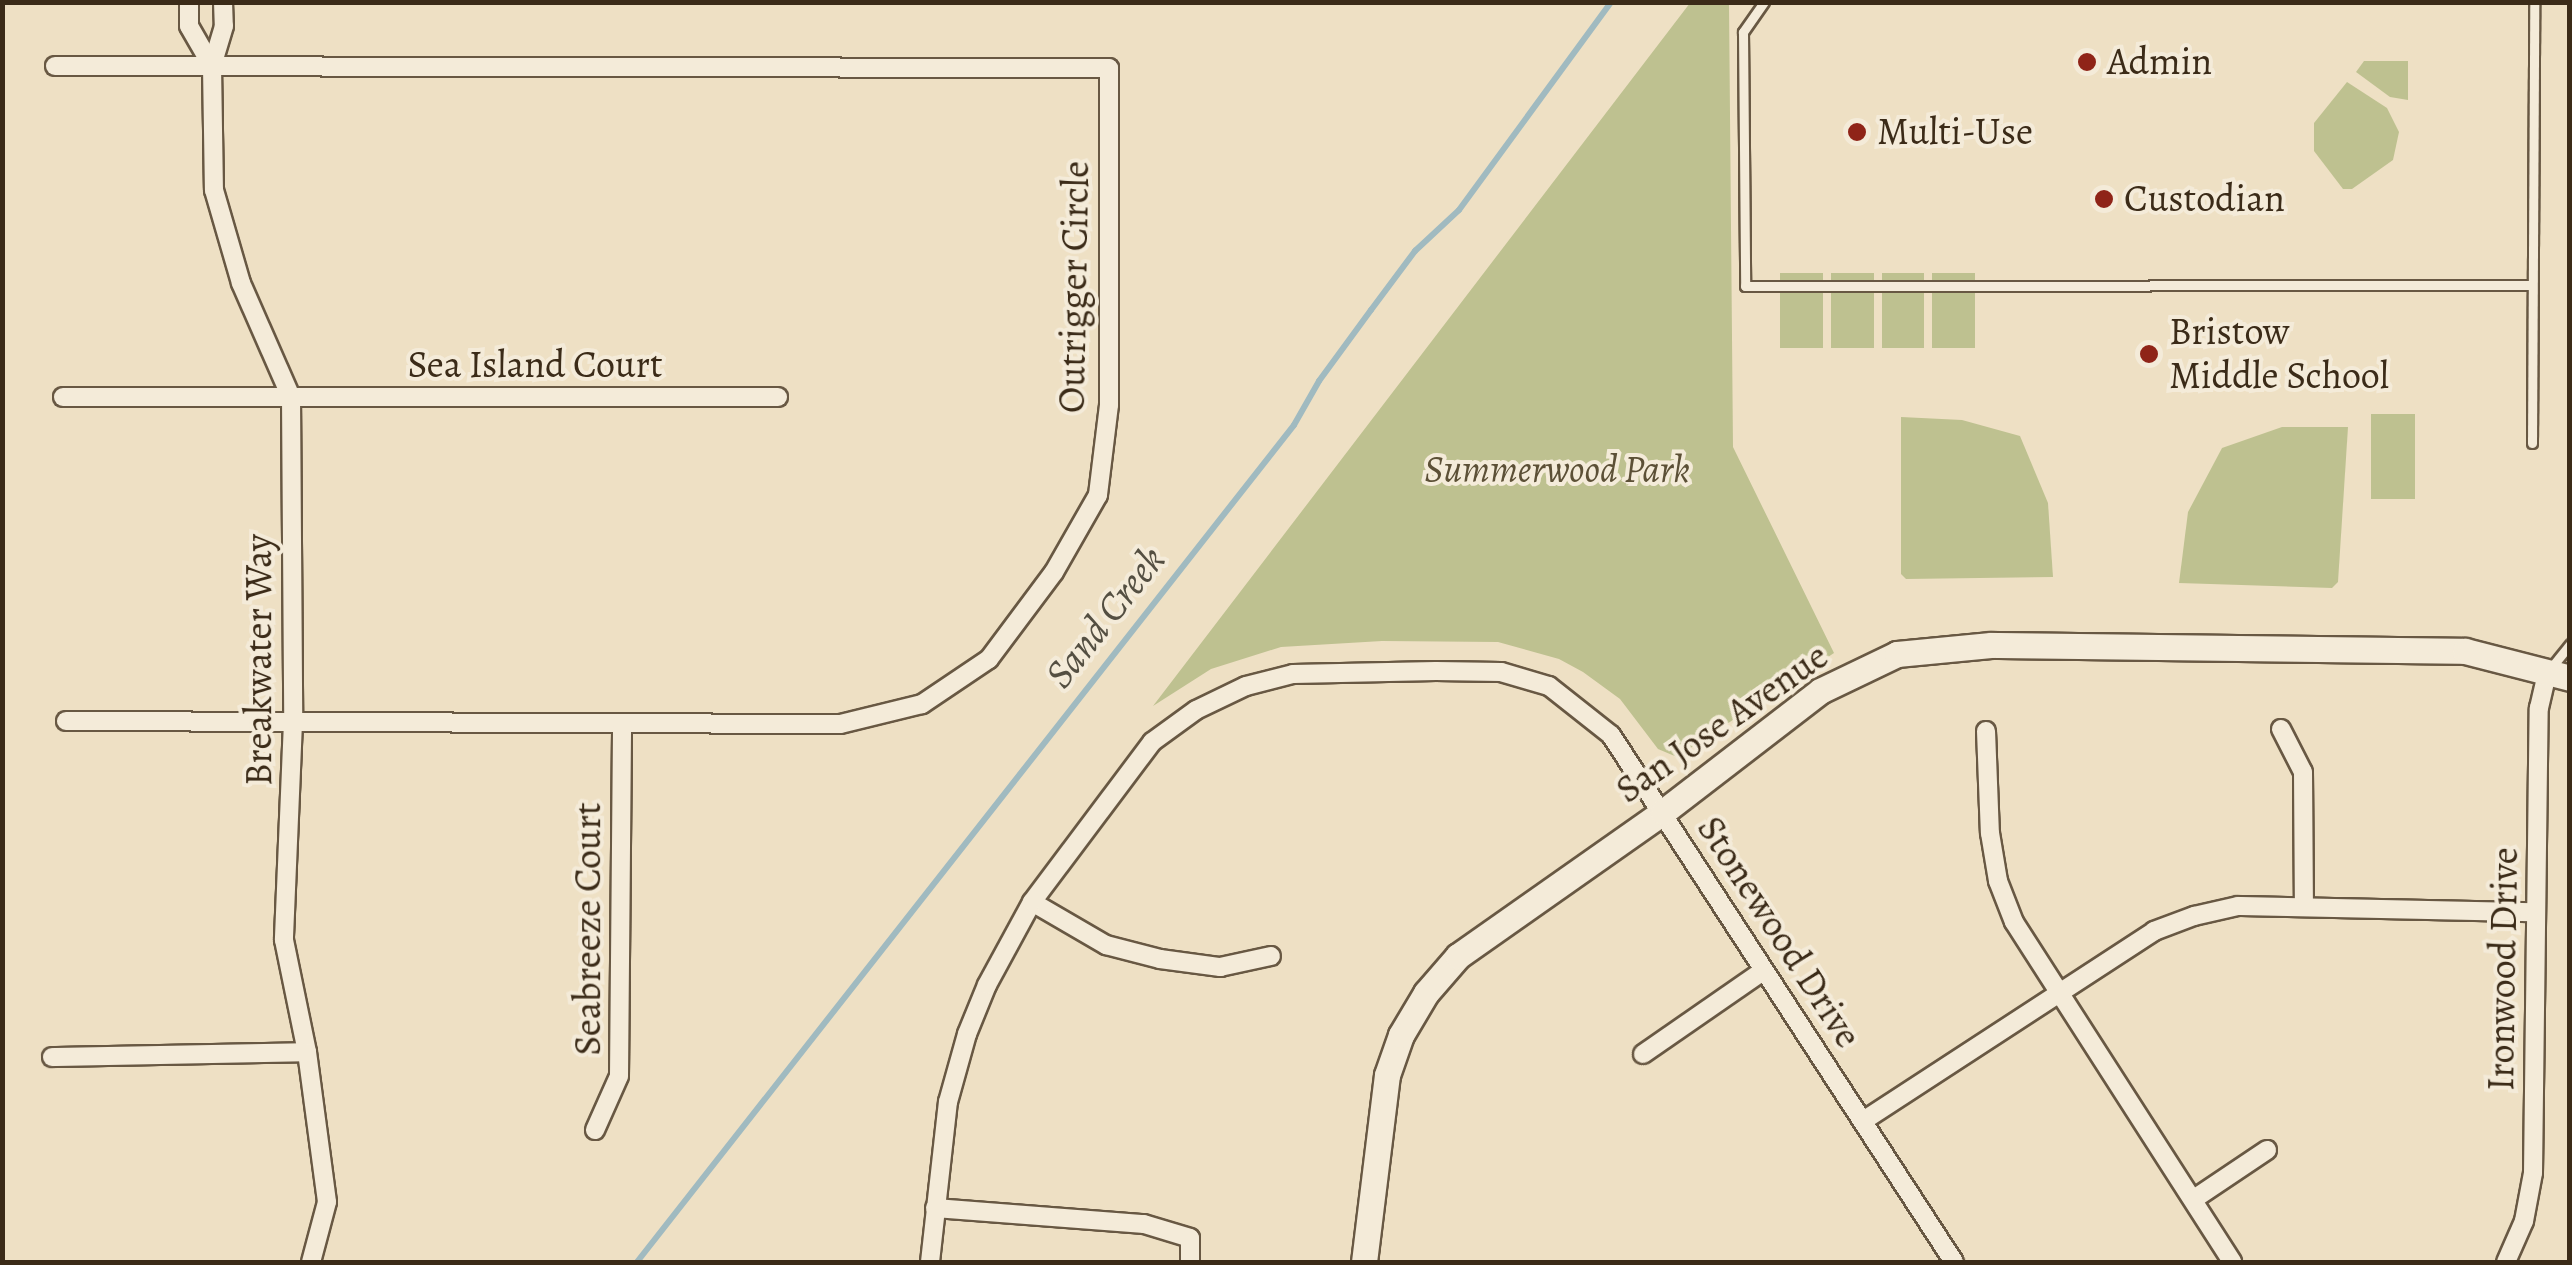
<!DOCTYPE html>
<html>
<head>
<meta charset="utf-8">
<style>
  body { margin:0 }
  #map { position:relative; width:2572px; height:1265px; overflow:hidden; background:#eee0c4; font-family:Alegreya,serif }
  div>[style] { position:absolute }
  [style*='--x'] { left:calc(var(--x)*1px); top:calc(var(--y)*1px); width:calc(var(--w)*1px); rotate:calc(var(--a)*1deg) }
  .green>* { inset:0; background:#bec190; transform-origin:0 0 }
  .stream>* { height:6px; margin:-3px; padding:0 3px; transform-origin:3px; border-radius:3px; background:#a0bac0 }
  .roads { filter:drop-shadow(2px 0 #685843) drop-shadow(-2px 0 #685843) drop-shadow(0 2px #685843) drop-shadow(0 -2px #685843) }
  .lane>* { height:9px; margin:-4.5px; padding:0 4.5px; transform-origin:4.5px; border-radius:4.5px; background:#f4ebd9 }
  .street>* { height:18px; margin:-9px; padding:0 9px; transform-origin:9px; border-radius:9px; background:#f4ebd9 }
  .secondary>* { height:25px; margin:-12.5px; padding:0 12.5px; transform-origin:12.5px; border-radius:12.5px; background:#f4ebd9 }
  .dots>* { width:28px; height:28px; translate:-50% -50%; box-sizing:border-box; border:5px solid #f4ebd9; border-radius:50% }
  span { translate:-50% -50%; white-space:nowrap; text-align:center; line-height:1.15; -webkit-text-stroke:8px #f4ebd9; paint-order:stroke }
  .poi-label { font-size:38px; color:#3b2b18 }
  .left { translate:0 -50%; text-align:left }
  .street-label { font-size:38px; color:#3b2b18 }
  .park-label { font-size:38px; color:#5c5036; font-style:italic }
  .water-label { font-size:40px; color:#544f42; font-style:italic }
  .frame { position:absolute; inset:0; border:5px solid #3b2b18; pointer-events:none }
</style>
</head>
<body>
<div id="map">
  <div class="green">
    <i style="clip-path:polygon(1690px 3px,1729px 3px,1733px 447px,1834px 653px,1677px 757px,1658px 749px,1620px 699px,1583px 672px,1559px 659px,1498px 642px,1382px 641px,1281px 647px,1211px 669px,1153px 706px)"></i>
    <i style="clip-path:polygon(2364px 61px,2408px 61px,2408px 100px,2390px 97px,2356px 72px)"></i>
    <i style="clip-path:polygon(2347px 82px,2387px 108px,2399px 132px,2393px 160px,2352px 189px,2343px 189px,2314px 151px,2314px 123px)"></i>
    <i style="left:1780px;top:273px;width:43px;height:75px"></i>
    <i style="left:1831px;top:273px;width:43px;height:75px"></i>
    <i style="left:1882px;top:273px;width:42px;height:75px"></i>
    <i style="left:1932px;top:273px;width:43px;height:75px"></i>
    <i style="left:2371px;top:414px;width:44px;height:85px"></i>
    <i style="clip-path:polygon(1901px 417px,1962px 420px,2020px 436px,2048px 503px,2053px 577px,1906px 579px,1901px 574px)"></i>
    <i style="clip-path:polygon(2282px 427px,2348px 427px,2338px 582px,2332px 588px,2179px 583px,2188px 512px,2222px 448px)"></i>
  </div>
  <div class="stream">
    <i style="--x:637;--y:1262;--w:1064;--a:-51.87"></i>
    <i style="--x:1294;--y:425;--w:51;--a:-60.4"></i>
    <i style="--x:1319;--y:381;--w:88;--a:-53.8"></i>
    <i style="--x:1371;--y:310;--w:74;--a:-53.3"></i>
    <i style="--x:1415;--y:251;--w:60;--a:-43"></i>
    <i style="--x:1459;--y:210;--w:258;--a:-53.8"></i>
  </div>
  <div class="roads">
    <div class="lane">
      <i style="--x:1764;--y:2;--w:37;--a:125"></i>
      <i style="--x:1743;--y:32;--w:254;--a:89.5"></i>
      <i style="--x:1745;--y:286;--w:787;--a:-0.07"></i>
      <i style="--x:2532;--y:443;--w:441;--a:-89.7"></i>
      <i style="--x:2550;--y:669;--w:32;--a:-51"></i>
    </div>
    <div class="street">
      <i style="--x:189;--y:2;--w:24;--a:90"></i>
      <i style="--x:189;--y:26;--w:46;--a:60.1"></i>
      <i style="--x:223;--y:2;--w:24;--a:88"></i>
      <i style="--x:224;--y:26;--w:42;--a:106.7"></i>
      <i style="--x:212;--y:66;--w:124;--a:89.1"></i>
      <i style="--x:214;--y:190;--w:97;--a:73.8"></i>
      <i style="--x:241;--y:283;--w:124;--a:66.3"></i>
      <i style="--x:291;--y:397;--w:325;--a:89.6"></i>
      <i style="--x:293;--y:722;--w:218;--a:92.4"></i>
      <i style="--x:284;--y:940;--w:114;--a:78.4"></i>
      <i style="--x:307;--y:1052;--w:151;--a:82.4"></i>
      <i style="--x:327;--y:1202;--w:62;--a:104.9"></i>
      <i style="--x:55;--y:66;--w:1054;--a:0.11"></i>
      <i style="--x:1109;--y:68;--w:337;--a:90"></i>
      <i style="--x:1109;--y:405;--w:91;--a:97"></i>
      <i style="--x:1098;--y:495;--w:89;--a:119.7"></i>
      <i style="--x:1054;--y:572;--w:109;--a:126.8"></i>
      <i style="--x:989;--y:659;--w:81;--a:146.1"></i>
      <i style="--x:922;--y:704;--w:84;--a:166.3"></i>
      <i style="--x:840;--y:724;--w:774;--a:-179.78"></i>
      <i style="--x:63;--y:397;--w:715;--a:0"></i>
      <i style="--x:2281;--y:729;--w:48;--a:62.9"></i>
      <i style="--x:2303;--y:772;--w:134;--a:89.6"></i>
      <i style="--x:1986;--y:731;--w:102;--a:87.8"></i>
      <i style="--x:1990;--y:833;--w:49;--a:80.5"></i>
      <i style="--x:1998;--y:881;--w:44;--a:68.7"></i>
      <i style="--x:2014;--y:922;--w:404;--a:57.3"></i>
      <i style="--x:1032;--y:902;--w:86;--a:30.2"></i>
      <i style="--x:1106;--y:945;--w:56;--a:14.5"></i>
      <i style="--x:1160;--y:959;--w:61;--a:7.6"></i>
      <i style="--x:1220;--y:967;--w:52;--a:-12.2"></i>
      <i style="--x:1643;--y:1054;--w:146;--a:-34.7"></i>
      <i style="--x:52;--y:1057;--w:255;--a:-1.1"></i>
      <i style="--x:1863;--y:1121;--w:348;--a:-33.1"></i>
      <i style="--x:2154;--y:931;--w:43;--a:-20.6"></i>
      <i style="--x:2194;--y:916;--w:45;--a:-12.8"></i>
      <i style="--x:2238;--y:906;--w:298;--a:1.2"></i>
      <i style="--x:595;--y:1130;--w:59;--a:-66"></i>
      <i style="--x:619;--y:1076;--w:352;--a:-89.5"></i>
      <i style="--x:2194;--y:1199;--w:88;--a:-33.9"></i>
      <i style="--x:935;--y:1208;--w:210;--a:4.4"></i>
      <i style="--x:1144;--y:1224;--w:48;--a:16.9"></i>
      <i style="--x:1190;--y:1238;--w:24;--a:90"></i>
      <i style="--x:930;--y:1262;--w:161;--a:-83.6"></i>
      <i style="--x:948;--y:1102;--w:71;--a:-74.4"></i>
      <i style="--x:967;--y:1034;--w:53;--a:-67.8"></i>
      <i style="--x:987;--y:985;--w:94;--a:-61.5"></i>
      <i style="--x:1032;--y:902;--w:200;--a:-53.1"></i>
      <i style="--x:1152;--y:742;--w:54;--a:-36"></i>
      <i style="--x:1196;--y:710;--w:55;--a:-25.6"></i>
      <i style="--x:1246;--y:686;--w:49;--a:-14.3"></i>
      <i style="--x:1293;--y:674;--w:143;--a:-1.2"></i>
      <i style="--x:1436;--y:671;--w:65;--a:0.9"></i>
      <i style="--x:1501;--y:672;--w:50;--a:16.3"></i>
      <i style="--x:1549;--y:686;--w:79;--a:38.3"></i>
      <i style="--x:1611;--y:735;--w:629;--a:56.94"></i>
      <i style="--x:2506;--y:1262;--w:45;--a:-66.3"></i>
      <i style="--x:2524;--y:1221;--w:49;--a:-79.4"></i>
      <i style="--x:2533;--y:1173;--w:465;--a:-89.3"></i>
      <i style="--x:2539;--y:708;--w:36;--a:-77"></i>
    </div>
    <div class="secondary">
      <i style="--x:1364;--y:1262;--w:188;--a:-83"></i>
      <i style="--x:1387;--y:1075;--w:42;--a:-70.7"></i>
      <i style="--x:1401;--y:1035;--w:49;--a:-59.2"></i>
      <i style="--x:1426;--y:993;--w:49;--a:-49.1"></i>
      <i style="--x:1458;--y:956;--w:251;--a:-35.1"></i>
      <i style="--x:1663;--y:812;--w:198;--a:-37.6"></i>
      <i style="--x:1820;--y:691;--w:85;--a:-25.7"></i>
      <i style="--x:1897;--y:654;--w:94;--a:-5.5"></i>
      <i style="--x:1991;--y:645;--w:474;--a:0.7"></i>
      <i style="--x:2465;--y:651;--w:108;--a:14.4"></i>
    </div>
  </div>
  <div class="dots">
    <i style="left:2087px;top:62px;background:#8f2418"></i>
    <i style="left:1857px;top:132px;background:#8f2418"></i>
    <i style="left:2104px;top:199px;background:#8f2418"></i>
    <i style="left:2149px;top:354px;background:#8f2418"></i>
  </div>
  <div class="poi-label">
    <span class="left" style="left:2107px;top:62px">Admin</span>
    <span class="left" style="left:1877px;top:132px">Multi-Use</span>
    <span class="left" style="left:2124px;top:199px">Custodian</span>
    <span class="left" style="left:2169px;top:354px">Bristow<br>Middle School</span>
  </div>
  <div class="street-label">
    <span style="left:1074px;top:287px;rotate:-89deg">Outrigger Circle</span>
    <span style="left:535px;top:365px">Sea Island Court</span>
    <span style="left:259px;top:660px;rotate:-90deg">Breakwater Way</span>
    <span style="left:1722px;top:723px;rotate:-35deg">San Jose Avenue</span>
    <span style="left:588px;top:929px;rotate:-90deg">Seabreeze Court</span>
    <span style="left:1779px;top:932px;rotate:57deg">Stonewood Drive</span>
    <span style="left:2503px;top:969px;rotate:-89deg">Ironwood Drive</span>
  </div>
  <div class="park-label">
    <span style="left:1557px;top:470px">Summerwood Park</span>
  </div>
  <div class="water-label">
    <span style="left:1105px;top:617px;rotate:-52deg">Sand Creek</span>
  </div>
  <div class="frame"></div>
</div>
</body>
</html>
